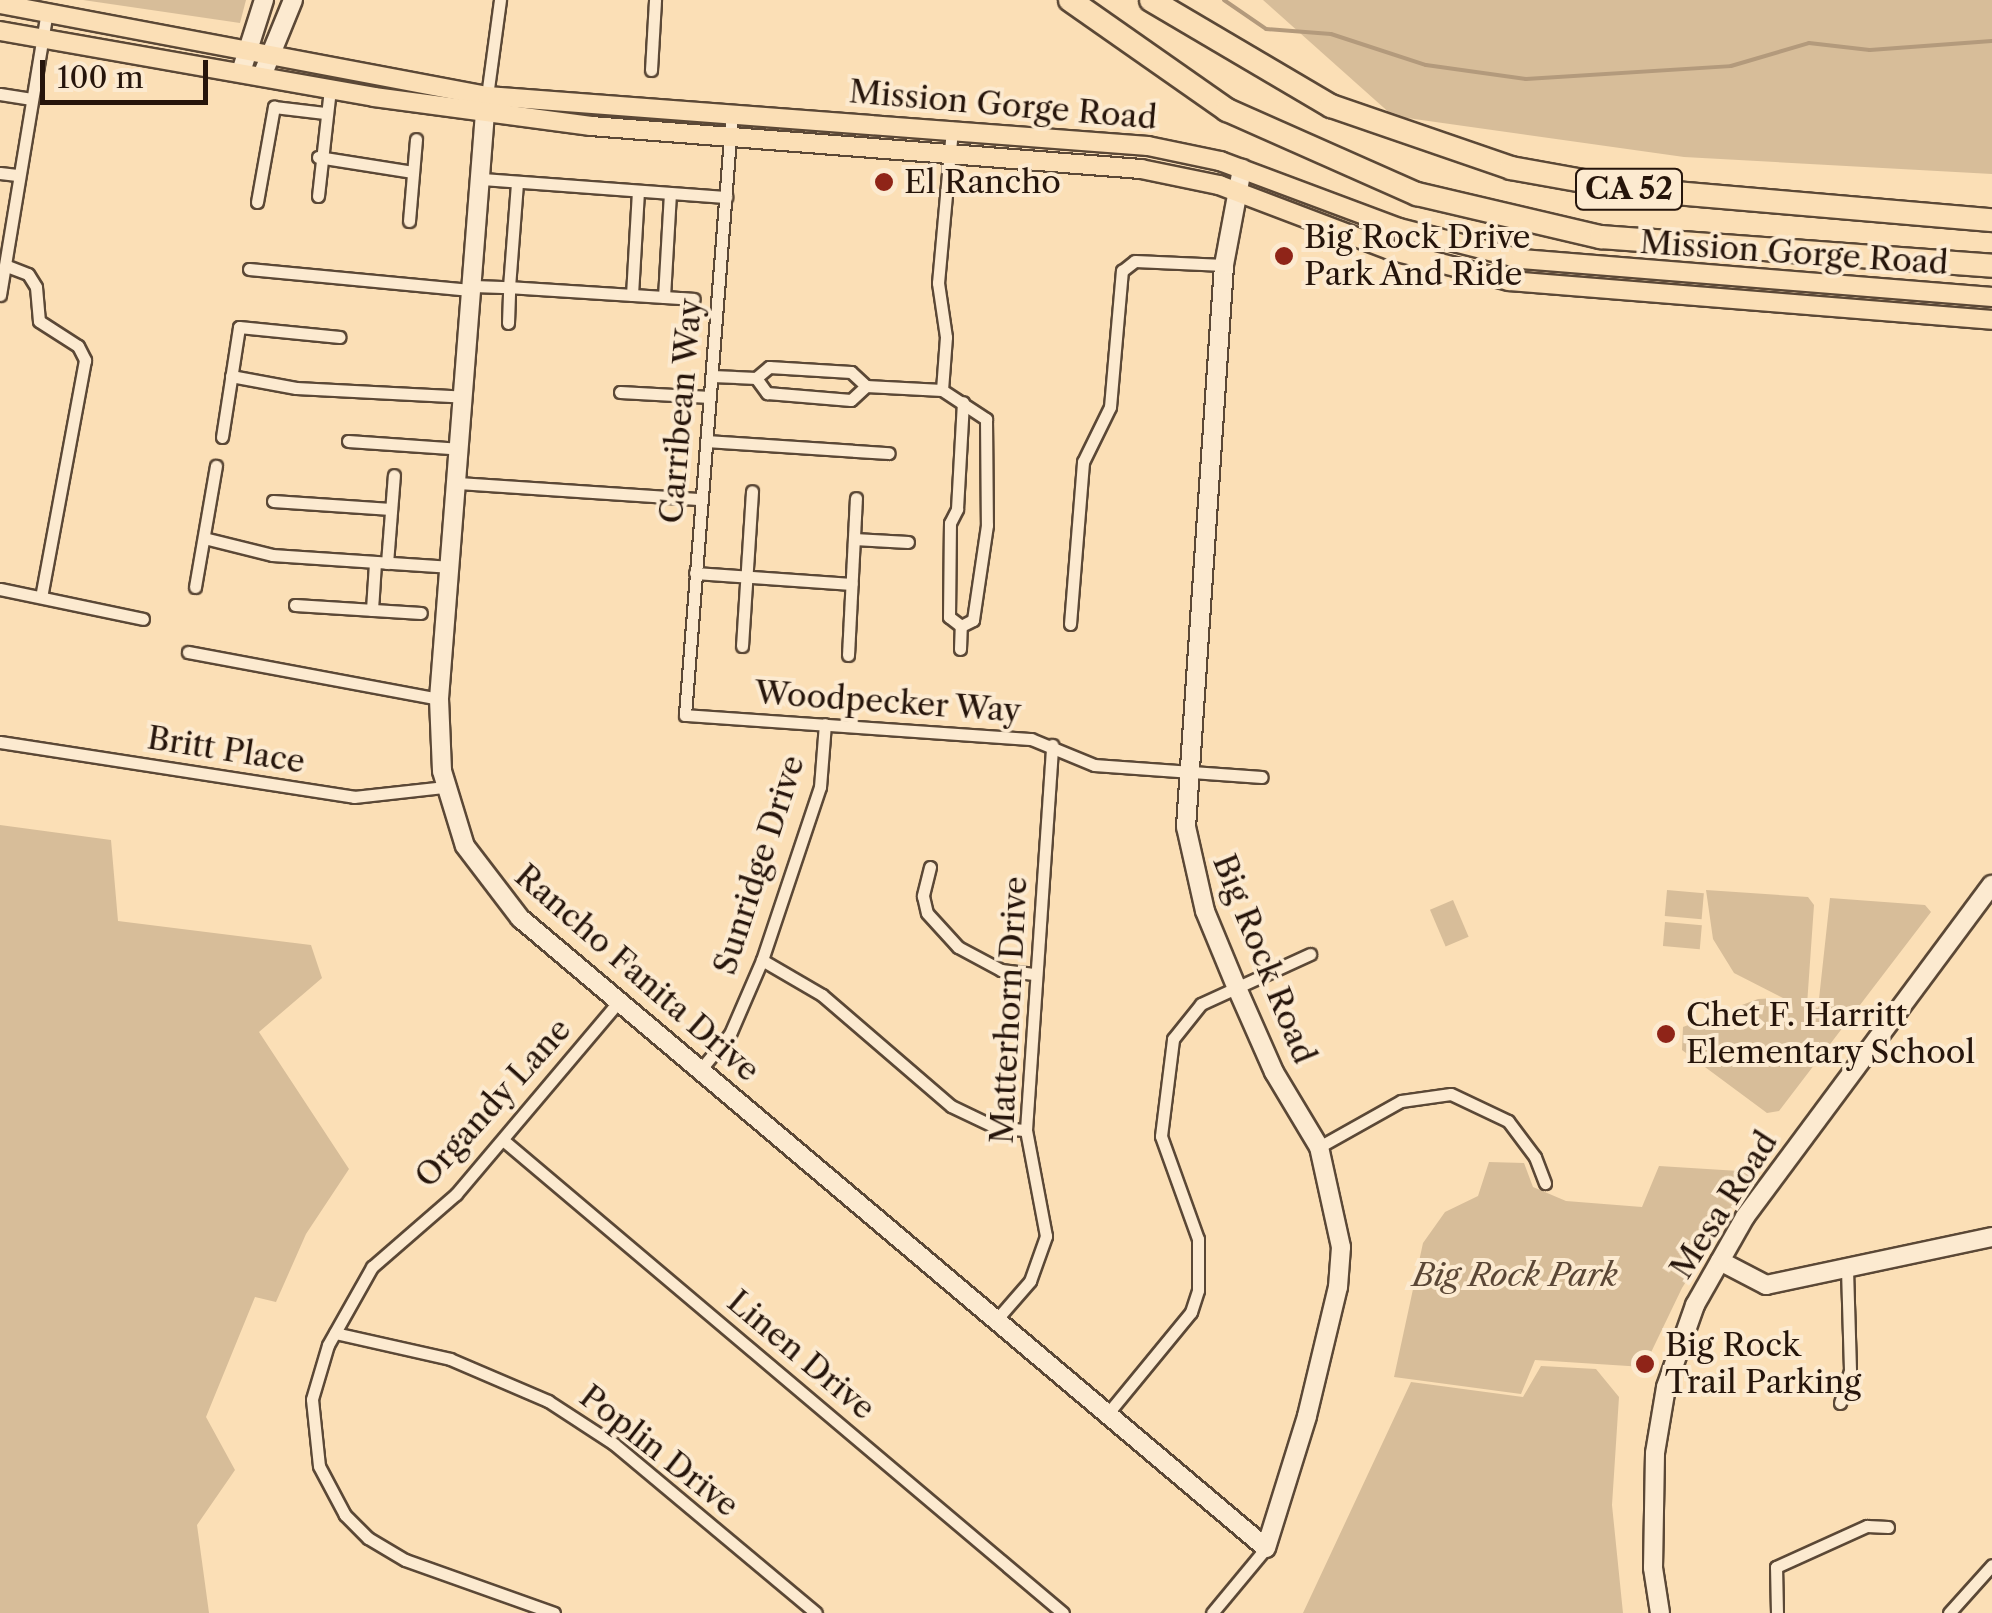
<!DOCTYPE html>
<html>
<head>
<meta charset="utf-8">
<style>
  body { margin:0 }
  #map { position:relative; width:1992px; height:1613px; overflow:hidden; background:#fbdfb6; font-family:"Libre Caslon Text",serif }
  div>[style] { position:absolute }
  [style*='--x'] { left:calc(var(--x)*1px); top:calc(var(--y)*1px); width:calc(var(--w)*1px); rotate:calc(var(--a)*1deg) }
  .green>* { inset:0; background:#d7bd99; transform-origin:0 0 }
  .stream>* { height:4px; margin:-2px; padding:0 2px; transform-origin:2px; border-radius:2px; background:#b39a7c }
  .roads { filter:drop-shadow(2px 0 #5b4836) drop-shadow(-2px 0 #5b4836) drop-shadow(0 2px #5b4836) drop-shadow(0 -2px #5b4836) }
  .street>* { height:11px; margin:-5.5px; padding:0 5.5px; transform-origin:5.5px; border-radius:5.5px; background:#fcead0 }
  .secondary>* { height:18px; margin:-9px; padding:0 9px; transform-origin:9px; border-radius:9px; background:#fcead0 }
  .primary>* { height:18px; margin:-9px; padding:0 9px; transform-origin:9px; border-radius:9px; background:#fbdfb6 }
  .highway>* { height:22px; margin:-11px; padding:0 11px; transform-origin:11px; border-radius:11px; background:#fbdfb6 }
  .dots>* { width:28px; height:28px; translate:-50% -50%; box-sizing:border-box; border:5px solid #fcead0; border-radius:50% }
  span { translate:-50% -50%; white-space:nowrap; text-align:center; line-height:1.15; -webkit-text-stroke:8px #fcead0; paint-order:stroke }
  .shield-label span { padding:2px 8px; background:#fcead0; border:2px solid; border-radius:8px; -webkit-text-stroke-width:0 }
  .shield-label { font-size:30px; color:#26150b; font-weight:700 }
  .street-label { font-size:32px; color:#26150b }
  .poi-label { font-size:32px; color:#26150b }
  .left { translate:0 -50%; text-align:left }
  .park-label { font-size:32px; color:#5b4736; font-style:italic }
  .scale { position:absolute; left:40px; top:60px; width:168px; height:45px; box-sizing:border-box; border:5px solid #26150b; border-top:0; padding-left:12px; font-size:30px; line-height:35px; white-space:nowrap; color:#26150b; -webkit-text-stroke:8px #fcead0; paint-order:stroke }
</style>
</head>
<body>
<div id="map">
  <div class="green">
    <i style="clip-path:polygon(83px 0,246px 0,240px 23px)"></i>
    <i style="clip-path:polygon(1263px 0,1992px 0,1992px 174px,1684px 157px,1393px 116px)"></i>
    <i style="clip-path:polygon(0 825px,111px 840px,118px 921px,311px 945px,322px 978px,259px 1032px,349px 1169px,306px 1234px,276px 1302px,255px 1297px,206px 1417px,235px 1470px,197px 1525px,209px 1613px,0 1613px)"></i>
    <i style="left:1667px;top:890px;width:37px;height:26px;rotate:5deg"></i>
    <i style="clip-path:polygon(1706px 890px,1808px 897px,1814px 905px,1807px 1005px,1818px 1008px,1830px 898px,1925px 905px,1931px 912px,1779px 1111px,1767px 1113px,1682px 1050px,1683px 1027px,1758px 999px,1783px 998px,1734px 973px,1713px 939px)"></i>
    <i style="left:1453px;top:900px;width:40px;height:25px;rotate:67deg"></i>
    <i style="left:1665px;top:922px;width:37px;height:24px;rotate:5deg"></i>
    <i style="clip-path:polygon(1489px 1162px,1524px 1163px,1533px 1187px,1566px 1201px,1642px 1207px,1659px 1166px,1755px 1172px,1682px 1288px,1644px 1367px,1535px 1360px,1521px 1394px,1394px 1377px,1423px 1243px,1445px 1212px,1478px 1196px)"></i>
    <i style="clip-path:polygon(1541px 1366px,1596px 1369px,1619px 1397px,1612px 1505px,1623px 1613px,1303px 1613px,1411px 1382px,1523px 1397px)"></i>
  </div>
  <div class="stream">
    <i style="--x:1224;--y:0;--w:51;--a:34.6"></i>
    <i style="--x:1266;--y:29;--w:65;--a:4.4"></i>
    <i style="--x:1331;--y:34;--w:100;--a:18.1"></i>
    <i style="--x:1426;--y:65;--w:101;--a:8"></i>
    <i style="--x:1526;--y:79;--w:205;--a:-3.6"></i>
    <i style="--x:1731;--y:66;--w:81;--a:-16.4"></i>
    <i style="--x:1809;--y:43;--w:61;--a:6.5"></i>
    <i style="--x:1870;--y:50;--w:122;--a:-4.2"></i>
  </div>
  <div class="roads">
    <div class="street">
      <i style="--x:651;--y:70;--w:70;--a:-86.7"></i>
      <i style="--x:0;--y:94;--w:32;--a:9"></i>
      <i style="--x:487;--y:96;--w:97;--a:-82.3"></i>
      <i style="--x:732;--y:112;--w:605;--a:94.46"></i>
      <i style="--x:685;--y:715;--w:347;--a:4"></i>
      <i style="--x:1031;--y:739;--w:68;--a:22.4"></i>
      <i style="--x:1094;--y:765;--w:168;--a:4.1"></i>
      <i style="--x:318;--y:157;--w:96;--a:9"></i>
      <i style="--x:0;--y:173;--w:17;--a:7"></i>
      <i style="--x:481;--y:179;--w:246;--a:4.2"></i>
      <i style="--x:318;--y:196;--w:108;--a:-83.6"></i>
      <i style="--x:257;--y:202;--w:97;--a:-79.9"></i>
      <i style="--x:274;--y:107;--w:51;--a:6.7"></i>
      <i style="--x:409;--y:221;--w:82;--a:-85.1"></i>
      <i style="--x:7;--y:266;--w:22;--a:21"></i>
      <i style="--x:28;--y:274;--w:15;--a:58"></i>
      <i style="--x:36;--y:287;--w:34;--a:85"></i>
      <i style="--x:39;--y:321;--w:46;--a:32.7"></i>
      <i style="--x:78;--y:346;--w:16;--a:63"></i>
      <i style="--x:85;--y:360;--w:241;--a:100.5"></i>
      <i style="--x:249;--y:269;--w:225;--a:5.4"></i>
      <i style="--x:473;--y:286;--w:36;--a:2"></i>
      <i style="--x:509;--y:287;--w:105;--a:-85.6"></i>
      <i style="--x:0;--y:295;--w:287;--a:-80.6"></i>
      <i style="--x:632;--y:295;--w:104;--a:-86.7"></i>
      <i style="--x:664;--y:297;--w:104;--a:-86.7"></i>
      <i style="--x:508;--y:323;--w:36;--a:-88"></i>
      <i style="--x:509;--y:287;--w:185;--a:3.7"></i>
      <i style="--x:231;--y:376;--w:66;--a:10.5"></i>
      <i style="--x:296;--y:388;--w:169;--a:3"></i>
      <i style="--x:712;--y:376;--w:44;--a:2.6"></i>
      <i style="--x:756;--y:378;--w:17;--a:-40"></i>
      <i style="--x:769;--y:367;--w:82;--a:3.5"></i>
      <i style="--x:851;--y:372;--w:21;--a:43"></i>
      <i style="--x:866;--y:386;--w:76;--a:3"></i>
      <i style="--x:942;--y:390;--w:53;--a:33.4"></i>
      <i style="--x:986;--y:419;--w:106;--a:89.5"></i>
      <i style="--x:987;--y:525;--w:96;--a:98.4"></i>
      <i style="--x:973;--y:620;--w:13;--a:153"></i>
      <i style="--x:756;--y:378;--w:19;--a:54"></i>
      <i style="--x:767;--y:393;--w:84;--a:4.8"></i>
      <i style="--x:851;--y:400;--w:21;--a:-43"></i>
      <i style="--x:942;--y:390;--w:53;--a:-85.7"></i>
      <i style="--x:946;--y:337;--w:55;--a:-98.4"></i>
      <i style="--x:938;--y:283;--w:156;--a:-84.8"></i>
      <i style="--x:620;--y:392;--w:90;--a:3.2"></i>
      <i style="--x:222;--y:437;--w:111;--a:-81.2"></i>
      <i style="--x:239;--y:327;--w:101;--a:5.7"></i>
      <i style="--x:348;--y:441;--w:113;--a:4"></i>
      <i style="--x:706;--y:441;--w:183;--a:3.8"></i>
      <i style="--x:458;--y:483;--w:244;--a:3.8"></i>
      <i style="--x:273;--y:501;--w:118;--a:3.9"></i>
      <i style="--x:204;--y:538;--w:70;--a:14"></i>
      <i style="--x:272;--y:555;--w:180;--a:3.8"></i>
      <i style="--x:854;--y:539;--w:54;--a:3.2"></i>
      <i style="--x:387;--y:563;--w:88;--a:-85.5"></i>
      <i style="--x:695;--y:573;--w:157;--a:4"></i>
      <i style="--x:195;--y:587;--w:123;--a:-80.2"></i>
      <i style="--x:0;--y:589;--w:146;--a:11.8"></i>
      <i style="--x:295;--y:605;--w:126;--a:3.6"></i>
      <i style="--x:372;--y:610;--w:48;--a:-86.4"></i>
      <i style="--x:1070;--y:624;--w:163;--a:-85.4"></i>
      <i style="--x:1083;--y:462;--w:61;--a:-63.9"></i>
      <i style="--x:1110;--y:407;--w:137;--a:-85"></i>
      <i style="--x:1122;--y:271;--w:16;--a:-38"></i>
      <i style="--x:1135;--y:261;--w:89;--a:2.6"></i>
      <i style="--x:961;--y:626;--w:15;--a:-143"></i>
      <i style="--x:949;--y:617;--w:94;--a:-89.4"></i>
      <i style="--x:950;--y:523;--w:16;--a:-63"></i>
      <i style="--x:957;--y:509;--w:107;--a:-86.8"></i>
      <i style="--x:742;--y:646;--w:155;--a:-86.3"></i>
      <i style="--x:960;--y:649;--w:23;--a:-88"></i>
      <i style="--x:188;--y:652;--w:255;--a:10.6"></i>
      <i style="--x:848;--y:655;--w:157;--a:-87.1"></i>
      <i style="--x:0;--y:742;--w:358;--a:8.8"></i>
      <i style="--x:354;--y:797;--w:92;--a:-6.3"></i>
      <i style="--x:930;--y:867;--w:30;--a:104"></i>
      <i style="--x:923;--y:896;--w:17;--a:77"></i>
      <i style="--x:927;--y:913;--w:46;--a:47.6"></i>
      <i style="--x:958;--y:947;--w:49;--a:28.1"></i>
      <i style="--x:1001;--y:970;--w:35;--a:7"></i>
      <i style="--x:762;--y:960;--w:69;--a:30.3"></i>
      <i style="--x:822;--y:995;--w:170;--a:40.7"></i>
      <i style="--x:951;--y:1106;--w:49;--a:25.5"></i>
      <i style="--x:995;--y:1127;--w:31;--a:6"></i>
      <i style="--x:701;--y:1069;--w:45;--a:-50.4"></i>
      <i style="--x:730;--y:1034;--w:81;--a:-66.6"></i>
      <i style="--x:762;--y:960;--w:182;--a:-71.5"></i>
      <i style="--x:820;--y:787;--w:63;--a:-85.5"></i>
      <i style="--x:503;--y:1140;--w:733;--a:40.19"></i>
      <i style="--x:1319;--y:1147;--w:94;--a:-29.3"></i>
      <i style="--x:1401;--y:1101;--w:50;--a:-8"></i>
      <i style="--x:1451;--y:1094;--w:63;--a:25.3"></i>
      <i style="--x:1508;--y:1121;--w:45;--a:53.1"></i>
      <i style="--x:1535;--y:1157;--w:28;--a:69"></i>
      <i style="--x:996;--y:1320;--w:52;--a:-48.9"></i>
      <i style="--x:1030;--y:1281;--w:48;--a:-70.4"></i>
      <i style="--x:1046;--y:1236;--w:108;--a:-100.7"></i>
      <i style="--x:1026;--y:1130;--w:386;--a:-86.1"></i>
      <i style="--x:335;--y:1333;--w:118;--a:12.7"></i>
      <i style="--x:450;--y:1359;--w:107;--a:23.2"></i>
      <i style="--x:548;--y:1401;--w:79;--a:33.1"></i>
      <i style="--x:614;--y:1444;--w:263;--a:39.9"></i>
      <i style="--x:1840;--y:1403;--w:34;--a:-73"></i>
      <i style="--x:1850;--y:1370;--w:99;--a:-91.7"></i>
      <i style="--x:1109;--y:1412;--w:129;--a:-50.6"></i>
      <i style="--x:1191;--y:1312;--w:23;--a:-72"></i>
      <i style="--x:1198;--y:1290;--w:51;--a:-90"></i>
      <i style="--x:1198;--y:1239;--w:109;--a:-109.8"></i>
      <i style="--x:1161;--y:1136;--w:98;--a:-82.9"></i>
      <i style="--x:1173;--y:1039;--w:45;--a:-51.3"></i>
      <i style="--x:1201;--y:1004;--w:120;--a:-24.6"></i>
      <i style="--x:554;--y:1613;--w:158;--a:-160.4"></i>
      <i style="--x:405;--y:1560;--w:43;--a:-149.3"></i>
      <i style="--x:368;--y:1538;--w:33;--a:-135"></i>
      <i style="--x:345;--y:1515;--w:55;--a:-118"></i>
      <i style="--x:319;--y:1466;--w:67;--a:-96"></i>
      <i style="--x:312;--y:1399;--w:56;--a:-73.5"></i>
      <i style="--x:328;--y:1345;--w:90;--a:-60.6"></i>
      <i style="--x:372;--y:1267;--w:111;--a:-41"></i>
      <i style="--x:456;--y:1194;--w:251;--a:-49.8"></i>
      <i style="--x:1212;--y:1613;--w:85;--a:-50.3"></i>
      <i style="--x:1777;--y:1613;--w:46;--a:-91.2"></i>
      <i style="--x:1776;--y:1567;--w:100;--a:-24.3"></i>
      <i style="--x:1867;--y:1526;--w:21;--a:3"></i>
      <i style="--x:1949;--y:1613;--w:64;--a:-48.1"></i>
    </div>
    <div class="secondary">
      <i style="--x:241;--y:72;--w:76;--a:-72.3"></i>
      <i style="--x:262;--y:76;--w:82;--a:-67.8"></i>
      <i style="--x:486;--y:100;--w:601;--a:94.49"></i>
      <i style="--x:439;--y:699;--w:72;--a:87.6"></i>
      <i style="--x:442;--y:771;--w:78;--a:73"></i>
      <i style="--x:465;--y:846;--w:91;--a:52.6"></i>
      <i style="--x:520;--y:918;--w:976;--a:40.18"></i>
      <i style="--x:1266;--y:1548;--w:138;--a:-72.7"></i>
      <i style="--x:1307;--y:1416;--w:133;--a:-76.5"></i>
      <i style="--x:1338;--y:1287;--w:40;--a:-85.7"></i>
      <i style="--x:1341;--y:1247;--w:102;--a:-102.4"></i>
      <i style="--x:1319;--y:1147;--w:87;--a:-121"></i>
      <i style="--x:1274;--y:1072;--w:94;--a:-113.8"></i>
      <i style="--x:1236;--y:986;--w:81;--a:-112.5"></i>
      <i style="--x:1205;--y:911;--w:86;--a:-102.7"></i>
      <i style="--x:1186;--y:827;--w:563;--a:-86.13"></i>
      <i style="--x:1224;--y:265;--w:98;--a:-79.4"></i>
      <i style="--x:1720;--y:1261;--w:52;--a:27.6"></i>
      <i style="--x:1766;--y:1285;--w:231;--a:-12"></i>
      <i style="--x:1660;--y:1613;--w:46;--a:-98.8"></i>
      <i style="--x:1653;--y:1568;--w:115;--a:-89"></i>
      <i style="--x:1655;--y:1453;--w:67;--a:-80.5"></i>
      <i style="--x:1666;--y:1387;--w:87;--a:-70.5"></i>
      <i style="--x:1695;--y:1305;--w:101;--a:-60.4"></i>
      <i style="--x:1745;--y:1217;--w:414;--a:-53.4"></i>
    </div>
    <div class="primary">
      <i style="--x:0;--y:4;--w:496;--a:10.7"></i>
      <i style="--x:487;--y:96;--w:663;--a:4.33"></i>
      <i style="--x:1148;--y:146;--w:74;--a:11.8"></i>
      <i style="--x:1220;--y:161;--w:191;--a:20.5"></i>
      <i style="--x:1399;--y:228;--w:126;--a:14.3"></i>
      <i style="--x:1521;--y:259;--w:473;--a:4.6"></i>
      <i style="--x:0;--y:31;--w:380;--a:10"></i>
      <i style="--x:374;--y:97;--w:219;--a:7.6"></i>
      <i style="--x:591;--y:126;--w:552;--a:4.47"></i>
      <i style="--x:1141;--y:169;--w:80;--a:11.6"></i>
      <i style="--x:1219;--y:185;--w:183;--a:20.8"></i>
      <i style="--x:1390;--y:250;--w:123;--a:14.6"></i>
      <i style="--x:1509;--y:281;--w:485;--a:4.6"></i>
    </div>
    <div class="highway">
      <i style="--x:1070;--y:0;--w:192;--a:35"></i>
      <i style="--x:1227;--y:110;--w:208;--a:23.9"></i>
      <i style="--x:1417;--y:194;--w:189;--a:13.2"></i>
      <i style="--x:1601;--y:237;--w:392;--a:4.2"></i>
      <i style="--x:1151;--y:0;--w:209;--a:30.5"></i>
      <i style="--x:1331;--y:106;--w:190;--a:19"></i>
      <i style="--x:1511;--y:168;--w:119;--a:10.2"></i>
      <i style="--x:1628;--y:189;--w:365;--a:4.9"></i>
    </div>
  </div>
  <div class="dots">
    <i style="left:884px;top:182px;background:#8f2418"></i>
    <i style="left:1284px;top:256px;background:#8f2418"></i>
    <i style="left:1666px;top:1034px;background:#8f2418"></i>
    <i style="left:1645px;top:1364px;background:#8f2418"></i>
  </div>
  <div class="shield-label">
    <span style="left:1629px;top:189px">CA 52</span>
  </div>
  <div class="street-label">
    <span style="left:1003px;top:105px;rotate:5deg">Mission Gorge Road</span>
    <span style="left:1794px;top:253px;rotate:4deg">Mission Gorge Road</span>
    <span style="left:681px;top:411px;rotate:-85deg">Carribean Way</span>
    <span style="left:888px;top:702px;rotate:4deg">Woodpecker Way</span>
    <span style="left:226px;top:750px;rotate:9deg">Britt Place</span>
    <span style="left:759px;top:865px;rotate:-72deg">Sunridge Drive</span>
    <span style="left:1264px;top:959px;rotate:68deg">Big Rock Road</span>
    <span style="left:637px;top:973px;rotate:41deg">Rancho Fanita Drive</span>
    <span style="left:1009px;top:1010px;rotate:-87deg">Matterhorn Drive</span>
    <span style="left:493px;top:1103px;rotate:-48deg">Organdy Lane</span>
    <span style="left:1724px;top:1205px;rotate:-57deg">Mesa Road</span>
    <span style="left:801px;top:1355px;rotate:40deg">Linen Drive</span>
    <span style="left:659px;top:1451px;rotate:38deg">Poplin Drive</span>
  </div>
  <div class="poi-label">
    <span class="left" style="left:904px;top:182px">El Rancho</span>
    <span class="left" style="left:1304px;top:256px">Big Rock Drive<br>Park And Ride</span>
    <span class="left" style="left:1686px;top:1034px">Chet F. Harritt<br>Elementary School</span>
    <span class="left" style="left:1665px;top:1364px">Big Rock<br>Trail Parking</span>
  </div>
  <div class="park-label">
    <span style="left:1515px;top:1275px">Big Rock Park</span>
  </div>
  <div class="scale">100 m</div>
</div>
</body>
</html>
